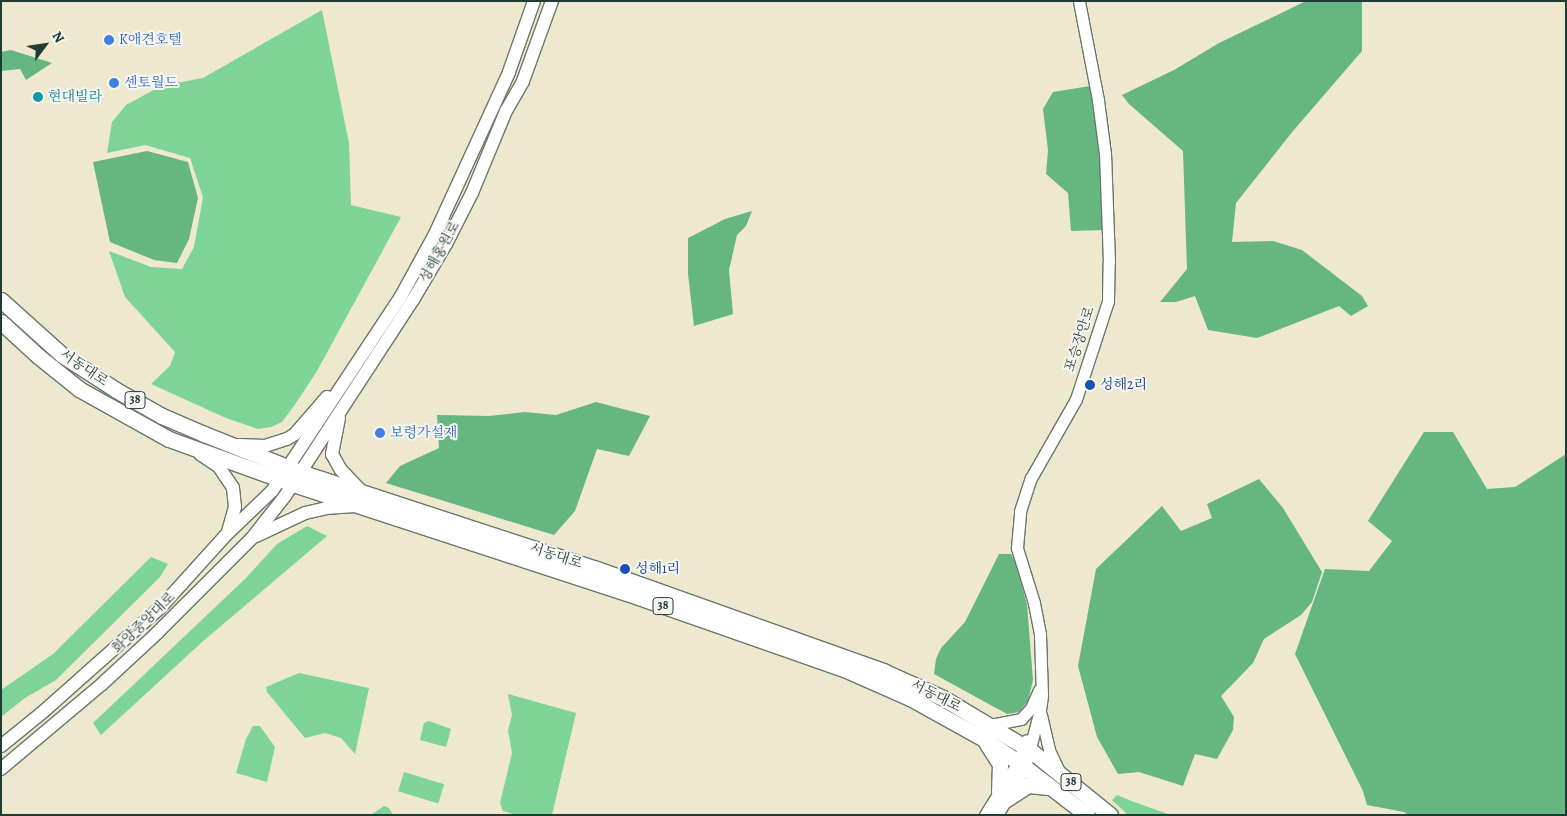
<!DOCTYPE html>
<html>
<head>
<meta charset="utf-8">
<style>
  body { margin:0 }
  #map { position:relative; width:1567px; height:816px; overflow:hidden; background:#ede8ce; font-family:Alegreya,"Noto Serif KR",serif }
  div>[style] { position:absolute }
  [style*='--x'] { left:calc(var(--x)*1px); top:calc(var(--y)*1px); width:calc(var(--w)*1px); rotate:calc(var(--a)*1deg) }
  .green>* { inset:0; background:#7ed497; transform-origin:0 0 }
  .forest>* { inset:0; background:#66b680 }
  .roads { filter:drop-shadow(1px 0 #67796a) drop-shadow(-1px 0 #67796a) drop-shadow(0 1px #67796a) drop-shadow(0 -1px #67796a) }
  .tertiary>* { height:11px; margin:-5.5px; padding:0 5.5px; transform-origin:5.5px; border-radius:5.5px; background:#fff }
  .secondary>* { height:12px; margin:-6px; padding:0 6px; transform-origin:6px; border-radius:6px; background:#fff }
  .primary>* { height:15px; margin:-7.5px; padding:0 7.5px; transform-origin:7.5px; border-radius:7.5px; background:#fff }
  .dots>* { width:14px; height:14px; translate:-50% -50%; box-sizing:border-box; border:2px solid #f6f6f2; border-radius:50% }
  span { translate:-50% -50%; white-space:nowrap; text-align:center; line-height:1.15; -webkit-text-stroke:4px #f6f6f2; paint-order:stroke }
  .shield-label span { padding:1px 4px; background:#f6f6f2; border:1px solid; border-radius:4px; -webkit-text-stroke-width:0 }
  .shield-label { font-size:12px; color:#1f3d34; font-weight:700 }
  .shop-label { font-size:14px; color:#366cbe }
  .left { translate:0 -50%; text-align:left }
  .culture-label { font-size:14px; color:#0d838f }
  .street-label { font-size:14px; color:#1f3d34 }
  .transit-label { font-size:14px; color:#164399 }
  .frame { position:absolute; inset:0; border:2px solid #1f3d34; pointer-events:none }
  .north { position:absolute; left:20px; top:20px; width:50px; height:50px; -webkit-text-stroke:4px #f6f6f2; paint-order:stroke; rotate:59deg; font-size:14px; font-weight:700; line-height:20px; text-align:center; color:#1f3d34 }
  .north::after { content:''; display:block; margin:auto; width:18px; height:22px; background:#1f3d34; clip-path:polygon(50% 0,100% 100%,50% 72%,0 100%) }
</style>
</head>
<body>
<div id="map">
  <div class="green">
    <i style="clip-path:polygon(322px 10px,349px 143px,351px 205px,401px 217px,317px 371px,296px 403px,282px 422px,271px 427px,258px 429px,226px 418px,151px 384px,170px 366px,175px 352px,125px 297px,109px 251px,151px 267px,182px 269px,194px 247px,203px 197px,190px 158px,145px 145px,107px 153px,112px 122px,126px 105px,161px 86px,203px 78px)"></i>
    <i style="clip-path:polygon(307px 526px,327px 536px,201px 643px,101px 735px,93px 723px,245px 579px,277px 544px)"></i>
    <i style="clip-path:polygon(151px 557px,168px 564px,160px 577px,56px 680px,25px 698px,1px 717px,1px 690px,53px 654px)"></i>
    <i style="clip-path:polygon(299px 673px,369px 688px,355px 754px,341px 738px,325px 733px,305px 738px,267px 692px,266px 687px)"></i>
    <i style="clip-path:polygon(508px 694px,576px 713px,552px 815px,517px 815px,503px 811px,500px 803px,512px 753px,508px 730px,512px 715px)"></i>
    <i style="clip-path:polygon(429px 721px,451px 729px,446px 747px,420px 740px,424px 723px)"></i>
    <i style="clip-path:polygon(253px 726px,260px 726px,275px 747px,267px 782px,236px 773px,246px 739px)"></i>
    <i style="left:404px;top:772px;width:42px;height:20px;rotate:17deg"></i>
    <i style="clip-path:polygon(1117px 795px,1134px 802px,1171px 815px,1128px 815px,1112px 800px)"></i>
    <i style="clip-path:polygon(384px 806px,389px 808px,393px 815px,371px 815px)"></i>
  </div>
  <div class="forest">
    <i style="clip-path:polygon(1306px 1px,1366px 1px,1362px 2px,1362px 51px,1293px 131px,1236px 203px,1232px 242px,1273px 241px,1302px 250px,1362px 296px,1368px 306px,1351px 316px,1339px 306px,1257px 338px,1208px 330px,1195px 296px,1176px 302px,1160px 302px,1187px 269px,1183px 151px,1129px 104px,1122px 95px,1174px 70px,1219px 43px)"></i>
    <i style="clip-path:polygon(11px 50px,52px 63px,26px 80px,20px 69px,1px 71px,1px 52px)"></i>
    <i style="clip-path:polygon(1090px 86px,1101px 163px,1103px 230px,1071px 231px,1068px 193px,1046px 174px,1048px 150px,1043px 109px,1053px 92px)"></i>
    <i style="clip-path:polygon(147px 151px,188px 162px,198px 198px,189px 239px,177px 263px,154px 260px,110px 242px,93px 162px)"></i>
    <i style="clip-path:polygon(752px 211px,746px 226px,737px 235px,729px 270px,733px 314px,694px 326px,688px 274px,688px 238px,725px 219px)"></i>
    <i style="clip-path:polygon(596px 402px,650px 416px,629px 456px,597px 449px,575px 511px,554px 535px,386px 483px,400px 466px,439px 448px,437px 415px,489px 416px,525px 412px,556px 415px)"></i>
    <i style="clip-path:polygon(1424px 432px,1453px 432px,1487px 489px,1515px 487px,1566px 454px,1566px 815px,1408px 815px,1404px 812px,1367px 805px,1363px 791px,1295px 654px,1325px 569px,1369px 571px,1392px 541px,1368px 521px)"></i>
    <i style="clip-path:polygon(1259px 479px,1283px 508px,1322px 572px,1312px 602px,1301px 615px,1264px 639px,1253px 663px,1221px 696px,1234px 717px,1233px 730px,1217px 759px,1195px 754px,1183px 786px,1139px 772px,1118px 774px,1097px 737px,1078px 666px,1096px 569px,1162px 506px,1181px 531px,1212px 518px,1207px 504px)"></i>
    <i style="clip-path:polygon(999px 554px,1011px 554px,1016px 563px,1027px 605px,1033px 680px,1028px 701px,1019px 712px,1007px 714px,934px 674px,936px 659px,941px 648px,965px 622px)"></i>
  </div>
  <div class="roads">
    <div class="tertiary">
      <i style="--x:1041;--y:715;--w:36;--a:77"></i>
      <i style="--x:1049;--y:750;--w:23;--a:65"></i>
      <i style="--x:990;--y:725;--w:32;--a:-11"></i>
      <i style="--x:1021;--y:719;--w:15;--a:-48"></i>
      <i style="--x:1031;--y:708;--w:20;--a:-66"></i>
      <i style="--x:985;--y:815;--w:62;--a:-58.1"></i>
      <i style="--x:1018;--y:762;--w:23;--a:-70"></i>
      <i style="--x:997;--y:815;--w:56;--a:-59.7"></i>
      <i style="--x:1025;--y:767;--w:59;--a:-75.3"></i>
      <i style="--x:1040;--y:710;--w:15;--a:-82"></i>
      <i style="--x:1042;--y:695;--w:61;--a:-91.9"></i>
      <i style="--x:1040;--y:634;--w:32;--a:-101"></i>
      <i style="--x:1034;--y:603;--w:58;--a:-107.2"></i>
      <i style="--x:1017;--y:548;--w:37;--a:-85"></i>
      <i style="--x:1020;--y:511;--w:35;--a:-72"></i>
      <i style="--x:1031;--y:478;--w:91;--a:-60.3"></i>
      <i style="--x:1076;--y:399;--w:103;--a:-71.9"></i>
      <i style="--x:1108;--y:301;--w:39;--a:-89"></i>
      <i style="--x:1109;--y:262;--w:108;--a:-92.1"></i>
      <i style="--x:1105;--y:154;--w:54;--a:-97.4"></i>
      <i style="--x:1098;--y:100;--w:101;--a:-100.9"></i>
    </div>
    <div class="secondary">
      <i style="--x:339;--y:418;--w:37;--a:101"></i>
      <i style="--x:332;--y:454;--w:18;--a:61"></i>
      <i style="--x:341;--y:470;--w:30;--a:46"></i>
      <i style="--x:239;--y:445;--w:26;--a:2"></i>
      <i style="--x:265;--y:446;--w:23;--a:-18"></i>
      <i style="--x:287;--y:439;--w:9;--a:-32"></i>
      <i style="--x:295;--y:434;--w:49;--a:-49.1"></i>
      <i style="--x:200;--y:454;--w:23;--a:34"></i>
      <i style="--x:219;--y:467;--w:25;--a:56"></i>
      <i style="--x:233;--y:488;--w:19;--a:84"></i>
      <i style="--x:235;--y:507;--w:25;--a:106"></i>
      <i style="--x:288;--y:467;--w:203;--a:-56.5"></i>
      <i style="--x:400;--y:298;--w:73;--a:-61.3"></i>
      <i style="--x:435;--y:234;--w:178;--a:-65.4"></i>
      <i style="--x:509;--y:72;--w:75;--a:-70.6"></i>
      <i style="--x:256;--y:536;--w:54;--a:-25.1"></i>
      <i style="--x:305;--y:513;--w:22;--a:-13"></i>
      <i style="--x:326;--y:508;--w:29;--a:-4"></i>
      <i style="--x:1;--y:746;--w:55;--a:-39.1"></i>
      <i style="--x:44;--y:711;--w:155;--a:-41.6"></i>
      <i style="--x:160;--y:608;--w:97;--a:-47.9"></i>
      <i style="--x:225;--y:536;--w:65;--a:-43.8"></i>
      <i style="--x:272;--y:491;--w:14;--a:-56"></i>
      <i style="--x:1;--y:769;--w:132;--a:-40.1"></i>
      <i style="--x:102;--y:684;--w:75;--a:-42.8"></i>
      <i style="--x:157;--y:633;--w:134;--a:-45"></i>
      <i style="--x:252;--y:538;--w:53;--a:-51.8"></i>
      <i style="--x:285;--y:496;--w:234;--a:-56.9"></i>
      <i style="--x:413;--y:300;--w:65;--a:-59.5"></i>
      <i style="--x:446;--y:244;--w:57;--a:-63"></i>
      <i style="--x:472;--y:193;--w:89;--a:-67.5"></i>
      <i style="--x:506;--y:111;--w:34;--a:-60"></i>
      <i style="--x:523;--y:81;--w:85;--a:-70.1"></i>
    </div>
    <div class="primary">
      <i style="--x:1;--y:300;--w:82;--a:42"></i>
      <i style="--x:62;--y:355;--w:64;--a:32.9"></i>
      <i style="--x:116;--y:390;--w:53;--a:29.5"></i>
      <i style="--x:162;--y:416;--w:46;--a:23.2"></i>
      <i style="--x:204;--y:434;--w:103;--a:21.6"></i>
      <i style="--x:300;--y:472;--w:312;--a:18.1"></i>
      <i style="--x:597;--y:569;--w:304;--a:19.6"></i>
      <i style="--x:883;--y:671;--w:66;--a:24.2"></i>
      <i style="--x:943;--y:698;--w:101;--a:30.9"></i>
      <i style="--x:1030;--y:750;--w:103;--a:39.1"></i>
      <i style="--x:1;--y:322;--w:50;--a:42.6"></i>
      <i style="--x:38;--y:356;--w:53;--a:38.8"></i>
      <i style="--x:79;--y:389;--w:103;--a:29.1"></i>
      <i style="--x:169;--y:439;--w:132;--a:19.9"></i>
      <i style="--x:293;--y:484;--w:363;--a:18.1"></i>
      <i style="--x:638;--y:597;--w:220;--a:19.3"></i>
      <i style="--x:846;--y:670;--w:70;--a:23.6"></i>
      <i style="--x:910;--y:698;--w:85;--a:29"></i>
      <i style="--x:984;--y:739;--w:41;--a:34.1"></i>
      <i style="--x:1018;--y:762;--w:87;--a:37.5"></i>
      <i style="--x:987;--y:744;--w:24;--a:57"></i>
      <i style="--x:1000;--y:764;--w:28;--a:92"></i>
      <i style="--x:1005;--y:800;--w:27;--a:-33"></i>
      <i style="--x:1028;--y:785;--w:20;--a:6"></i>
    </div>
  </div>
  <div class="dots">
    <i style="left:109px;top:40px;background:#3f7fe0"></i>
    <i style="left:114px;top:83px;background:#3f7fe0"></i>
    <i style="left:38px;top:97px;background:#0f9aa8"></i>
    <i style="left:1090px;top:385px;background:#1a4fb4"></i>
    <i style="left:380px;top:433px;background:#3f7fe0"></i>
    <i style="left:625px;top:569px;background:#1a4fb4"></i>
  </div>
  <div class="shield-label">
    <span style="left:135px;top:400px">38</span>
    <span style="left:663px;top:606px">38</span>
    <span style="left:1071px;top:782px">38</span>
  </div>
  <div class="shop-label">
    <span class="left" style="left:119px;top:40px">K애견호텔</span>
    <span class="left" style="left:124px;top:83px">센토월드</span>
    <span class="left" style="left:390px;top:433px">보령가설재</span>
  </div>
  <div class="culture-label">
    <span class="left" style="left:48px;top:97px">현대빌라</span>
  </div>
  <div class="street-label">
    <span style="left:440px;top:252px;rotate:-61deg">성해홍원로</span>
    <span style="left:1080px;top:339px;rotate:-72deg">포승장안로</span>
    <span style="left:84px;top:368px;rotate:34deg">서동대로</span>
    <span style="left:556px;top:556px;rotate:18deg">서동대로</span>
    <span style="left:144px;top:623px;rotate:-44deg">화양중앙대로</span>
    <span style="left:936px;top:696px;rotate:27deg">서동대로</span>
  </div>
  <div class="transit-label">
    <span class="left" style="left:1100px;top:385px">성해2리</span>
    <span class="left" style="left:635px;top:569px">성해1리</span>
  </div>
  <div class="frame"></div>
  <div class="north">N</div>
</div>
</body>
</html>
